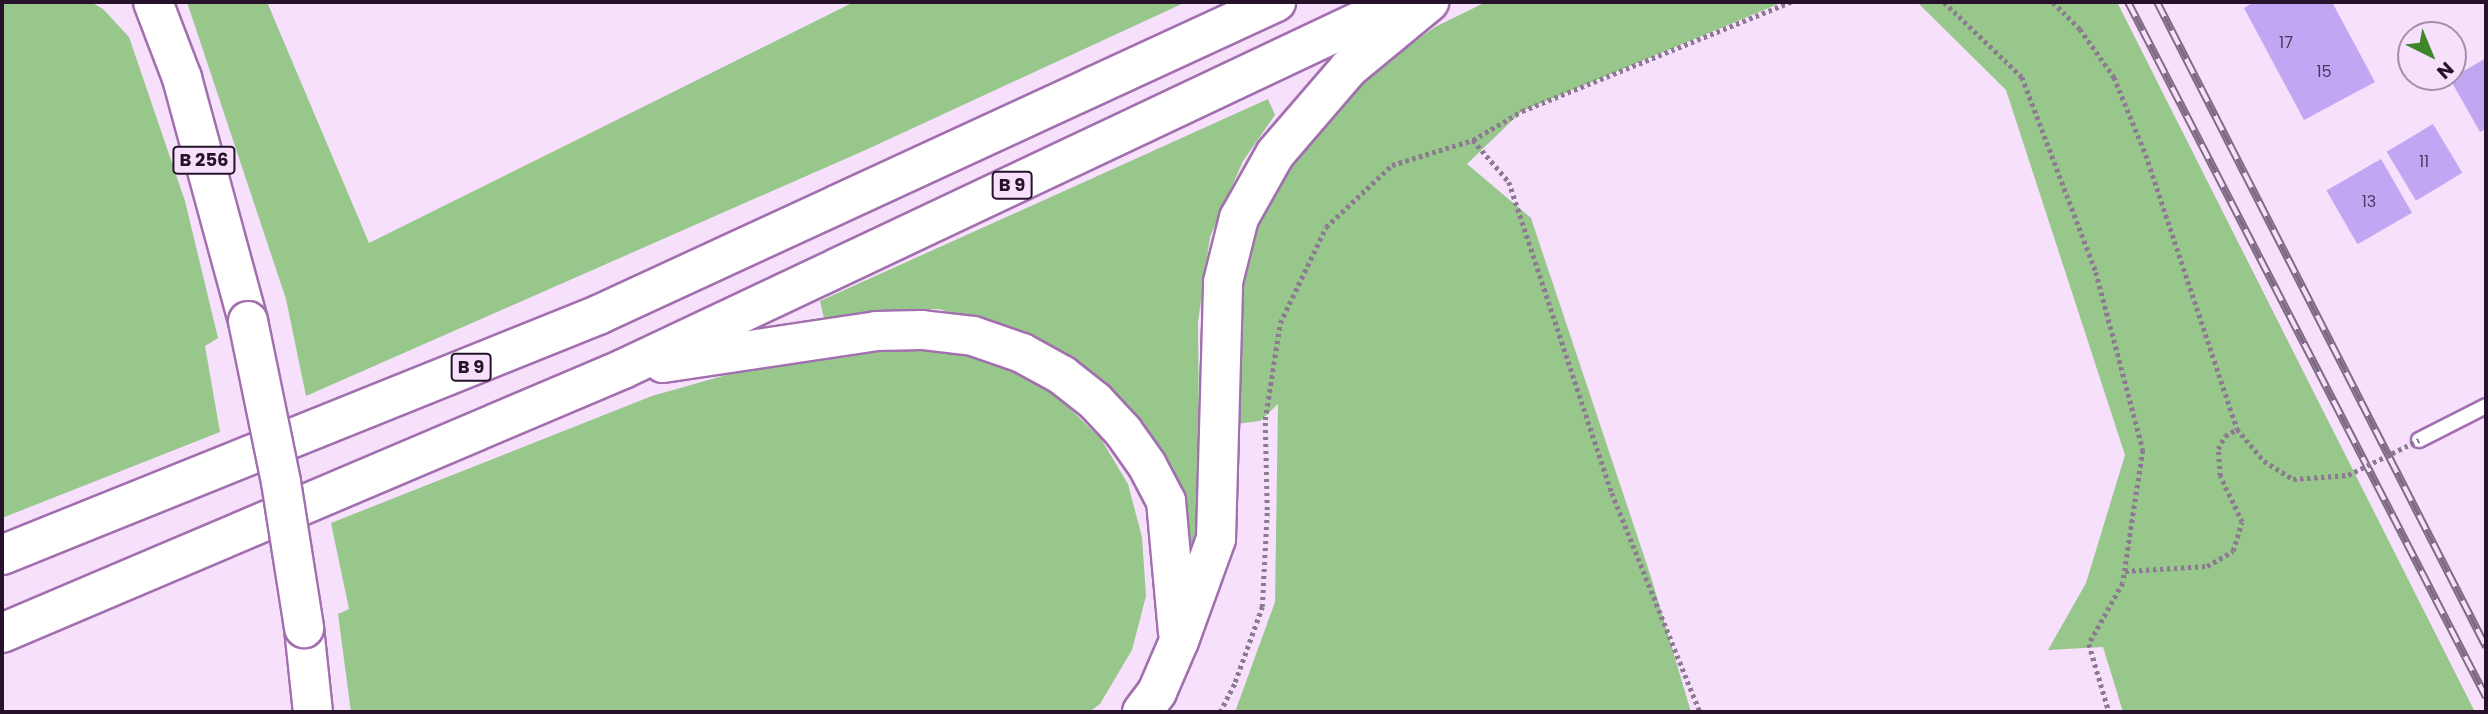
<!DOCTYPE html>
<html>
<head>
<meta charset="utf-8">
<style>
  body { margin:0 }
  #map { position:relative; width:2488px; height:714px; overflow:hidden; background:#f6e0fc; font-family:Poppins,sans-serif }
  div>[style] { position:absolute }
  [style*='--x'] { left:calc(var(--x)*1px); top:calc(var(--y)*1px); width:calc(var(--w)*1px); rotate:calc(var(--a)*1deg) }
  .green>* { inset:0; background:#98c78c }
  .building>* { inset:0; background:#c1a7f3; transform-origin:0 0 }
  .path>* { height:4.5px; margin-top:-2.25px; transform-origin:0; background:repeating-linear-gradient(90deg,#8e7993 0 3.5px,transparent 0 7px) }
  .roads { filter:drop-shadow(2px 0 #a26faf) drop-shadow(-2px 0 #a26faf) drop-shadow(0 2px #a26faf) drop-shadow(0 -2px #a26faf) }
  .service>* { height:14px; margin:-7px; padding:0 7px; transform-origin:7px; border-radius:7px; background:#fff }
  .primary>* { height:38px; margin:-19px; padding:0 19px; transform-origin:19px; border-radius:19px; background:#fff }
  .trunk>* { height:38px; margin:-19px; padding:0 19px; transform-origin:19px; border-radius:19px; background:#fff }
  .rail>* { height:8px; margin-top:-4px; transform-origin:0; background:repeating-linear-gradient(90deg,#f6e0fc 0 16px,#806b86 0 32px); box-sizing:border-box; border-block:2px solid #806b86 }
  .path-bridge>* { height:4.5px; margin-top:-2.25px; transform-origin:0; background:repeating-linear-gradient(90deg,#8e7993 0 3.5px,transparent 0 7px) }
  .bridges { filter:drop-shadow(2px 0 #a26faf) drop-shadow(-2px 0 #a26faf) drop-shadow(0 2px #a26faf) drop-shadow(0 -2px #a26faf) }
  .primary-bridge>* { height:38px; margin:-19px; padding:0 19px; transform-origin:19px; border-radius:19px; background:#fff }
  span { translate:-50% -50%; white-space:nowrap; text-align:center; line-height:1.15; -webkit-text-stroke:7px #f6e0fc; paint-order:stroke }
  .number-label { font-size:16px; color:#4d375d }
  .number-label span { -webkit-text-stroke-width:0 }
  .shield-label span { padding:2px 5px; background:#f6e0fc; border:2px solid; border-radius:5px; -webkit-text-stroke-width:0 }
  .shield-label { font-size:18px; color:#26122b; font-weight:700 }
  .frame { position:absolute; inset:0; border:4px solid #26122b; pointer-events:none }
  .north { position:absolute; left:2397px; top:21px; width:70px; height:70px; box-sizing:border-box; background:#f6e0fc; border:2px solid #a38ea8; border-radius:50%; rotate:137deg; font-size:19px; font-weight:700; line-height:28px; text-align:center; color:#26122b }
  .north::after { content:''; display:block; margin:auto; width:24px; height:32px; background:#3f852a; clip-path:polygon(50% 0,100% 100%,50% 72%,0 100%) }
</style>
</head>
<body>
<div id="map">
  <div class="green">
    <i style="clip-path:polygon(2px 2px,91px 2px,103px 9px,129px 37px,185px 201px,218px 338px,205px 346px,220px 432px,2px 518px)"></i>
    <i style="clip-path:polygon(187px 2px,267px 2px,369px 243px,854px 2px,1186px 2px,870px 148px,306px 396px,286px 299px)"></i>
    <i style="clip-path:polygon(1486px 2px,1783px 2px,1522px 111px,1467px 164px,1531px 218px,1651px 577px,1691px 712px,1235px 712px,1275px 602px,1278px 404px,1260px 421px,1236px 424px,1241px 279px,1262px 216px,1293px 154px,1346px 91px,1435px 27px)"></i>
    <i style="clip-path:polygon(1917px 2px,2117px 2px,2475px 712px,2123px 712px,2103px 647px,2048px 650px,2086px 583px,2125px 455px,2006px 90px)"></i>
    <i style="clip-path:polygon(1268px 99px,1275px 115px,1243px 161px,1210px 237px,1198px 322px,1200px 543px,1182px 546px,1067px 356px,1015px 329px,938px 309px,824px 318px,820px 301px)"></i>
    <i style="clip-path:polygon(875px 348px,961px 353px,1017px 371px,1060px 399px,1101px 439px,1128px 484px,1142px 537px,1146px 596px,1132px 650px,1100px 704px,1089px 712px,351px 712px,338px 614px,349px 609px,331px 523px,652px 396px,775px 361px)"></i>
  </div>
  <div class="building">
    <i style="clip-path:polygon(2254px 2px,2332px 2px,2375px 82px,2304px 120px,2244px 8px)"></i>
    <i style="clip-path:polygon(2486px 58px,2486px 129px,2480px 132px,2450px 79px)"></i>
    <i style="left:2433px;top:124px;width:57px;height:54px;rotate:59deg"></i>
    <i style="left:2381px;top:159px;width:62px;height:63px;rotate:60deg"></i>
  </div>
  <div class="path">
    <i style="--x:1944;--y:2;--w:108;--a:43.9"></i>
    <i style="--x:2022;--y:77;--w:209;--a:69.2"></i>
    <i style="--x:2096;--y:272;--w:184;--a:75.2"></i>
    <i style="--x:2143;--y:450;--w:134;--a:98.6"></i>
    <i style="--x:2123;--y:583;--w:70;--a:119.1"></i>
    <i style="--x:2089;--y:644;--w:71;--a:73.6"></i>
    <i style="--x:2053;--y:2;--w:38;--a:45"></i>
    <i style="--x:2080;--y:29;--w:59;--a:54.7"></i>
    <i style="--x:2114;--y:77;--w:84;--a:67.7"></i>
    <i style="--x:2146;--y:155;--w:289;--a:71.6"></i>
    <i style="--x:2237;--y:429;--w:42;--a:49.8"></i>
    <i style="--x:2264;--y:461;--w:34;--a:32"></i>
    <i style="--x:2293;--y:479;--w:55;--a:-4.2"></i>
    <i style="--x:1473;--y:140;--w:55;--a:49.4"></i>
    <i style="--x:1509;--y:182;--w:328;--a:71.7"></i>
    <i style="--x:1612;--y:493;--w:236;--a:68.1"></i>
    <i style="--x:2125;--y:571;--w:82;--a:-3.5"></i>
    <i style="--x:2207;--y:566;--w:30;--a:-30"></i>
    <i style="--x:2233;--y:551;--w:30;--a:-73"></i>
    <i style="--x:2242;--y:522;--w:51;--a:-115.6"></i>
    <i style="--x:2220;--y:476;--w:27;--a:-94"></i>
    <i style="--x:2218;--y:449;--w:15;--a:-62"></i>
    <i style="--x:2225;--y:436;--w:14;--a:-30"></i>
    <i style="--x:1220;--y:712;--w:34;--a:-63"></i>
    <i style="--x:1235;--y:682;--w:80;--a:-70.2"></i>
    <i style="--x:1262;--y:607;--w:97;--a:-87"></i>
    <i style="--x:1267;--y:510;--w:90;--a:-91.3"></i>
    <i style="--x:1265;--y:420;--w:98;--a:-81.2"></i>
    <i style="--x:1280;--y:323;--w:106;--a:-64.4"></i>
    <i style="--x:1326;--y:227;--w:91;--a:-43.2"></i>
    <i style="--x:1392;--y:165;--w:85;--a:-17.2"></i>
    <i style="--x:1473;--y:140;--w:57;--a:-30.6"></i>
    <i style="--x:1522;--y:111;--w:290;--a:-22.1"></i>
  </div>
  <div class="roads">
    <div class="service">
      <i style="--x:2419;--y:440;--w:75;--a:-26.9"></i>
    </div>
    <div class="primary">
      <i style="--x:153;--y:2;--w:81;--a:69.1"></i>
      <i style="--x:182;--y:78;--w:252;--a:74.8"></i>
      <i style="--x:304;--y:628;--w:84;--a:83.9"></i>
    </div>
    <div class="trunk">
      <i style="--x:663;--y:363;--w:215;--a:-8.5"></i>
      <i style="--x:876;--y:331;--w:46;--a:-1.2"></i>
      <i style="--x:922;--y:330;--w:51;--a:6.7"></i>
      <i style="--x:973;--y:336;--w:52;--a:19.1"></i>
      <i style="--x:1022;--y:353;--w:46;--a:28.8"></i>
      <i style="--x:1062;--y:375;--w:42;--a:38.2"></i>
      <i style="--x:1095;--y:401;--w:41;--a:47"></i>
      <i style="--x:1123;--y:431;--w:42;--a:54.8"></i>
      <i style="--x:1147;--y:465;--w:41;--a:62.2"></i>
      <i style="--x:1166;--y:501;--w:132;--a:84.8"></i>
      <i style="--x:2;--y:555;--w:643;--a:-21.93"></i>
      <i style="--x:598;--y:315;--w:747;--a:-24.78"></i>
      <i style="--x:2;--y:633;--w:675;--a:-23.03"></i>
      <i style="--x:623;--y:369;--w:859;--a:-25.28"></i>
      <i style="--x:1142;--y:712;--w:25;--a:-53"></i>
      <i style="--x:1157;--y:692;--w:56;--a:-66.7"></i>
      <i style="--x:1179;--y:641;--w:109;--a:-70.1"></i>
      <i style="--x:1216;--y:539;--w:257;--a:-88.4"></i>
      <i style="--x:1223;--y:282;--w:66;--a:-76"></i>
      <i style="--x:1239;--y:218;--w:73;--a:-60.6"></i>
      <i style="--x:1275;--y:154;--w:113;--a:-49.3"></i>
      <i style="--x:1349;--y:68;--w:104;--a:-39.5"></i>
    </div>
  </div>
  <div class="rail">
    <i style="--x:2128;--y:2;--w:782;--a:62.75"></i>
    <i style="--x:2157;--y:2;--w:724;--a:62.97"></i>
  </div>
  <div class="path-bridge">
    <i style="--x:2348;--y:475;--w:79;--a:-26.2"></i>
  </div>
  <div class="bridges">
    <div class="primary-bridge">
      <i style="--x:248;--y:321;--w:164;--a:78.4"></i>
      <i style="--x:281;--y:482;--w:148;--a:81"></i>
    </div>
  </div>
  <div class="number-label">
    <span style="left:2286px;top:43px">17</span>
    <span style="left:2324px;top:72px">15</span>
    <span style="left:2424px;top:162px">11</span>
    <span style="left:2369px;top:202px">13</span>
  </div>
  <div class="shield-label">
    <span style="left:204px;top:160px">B 256</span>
    <span style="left:1012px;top:185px">B 9</span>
    <span style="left:471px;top:367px">B 9</span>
  </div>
  <div class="frame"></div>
  <div class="north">N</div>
</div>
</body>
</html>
